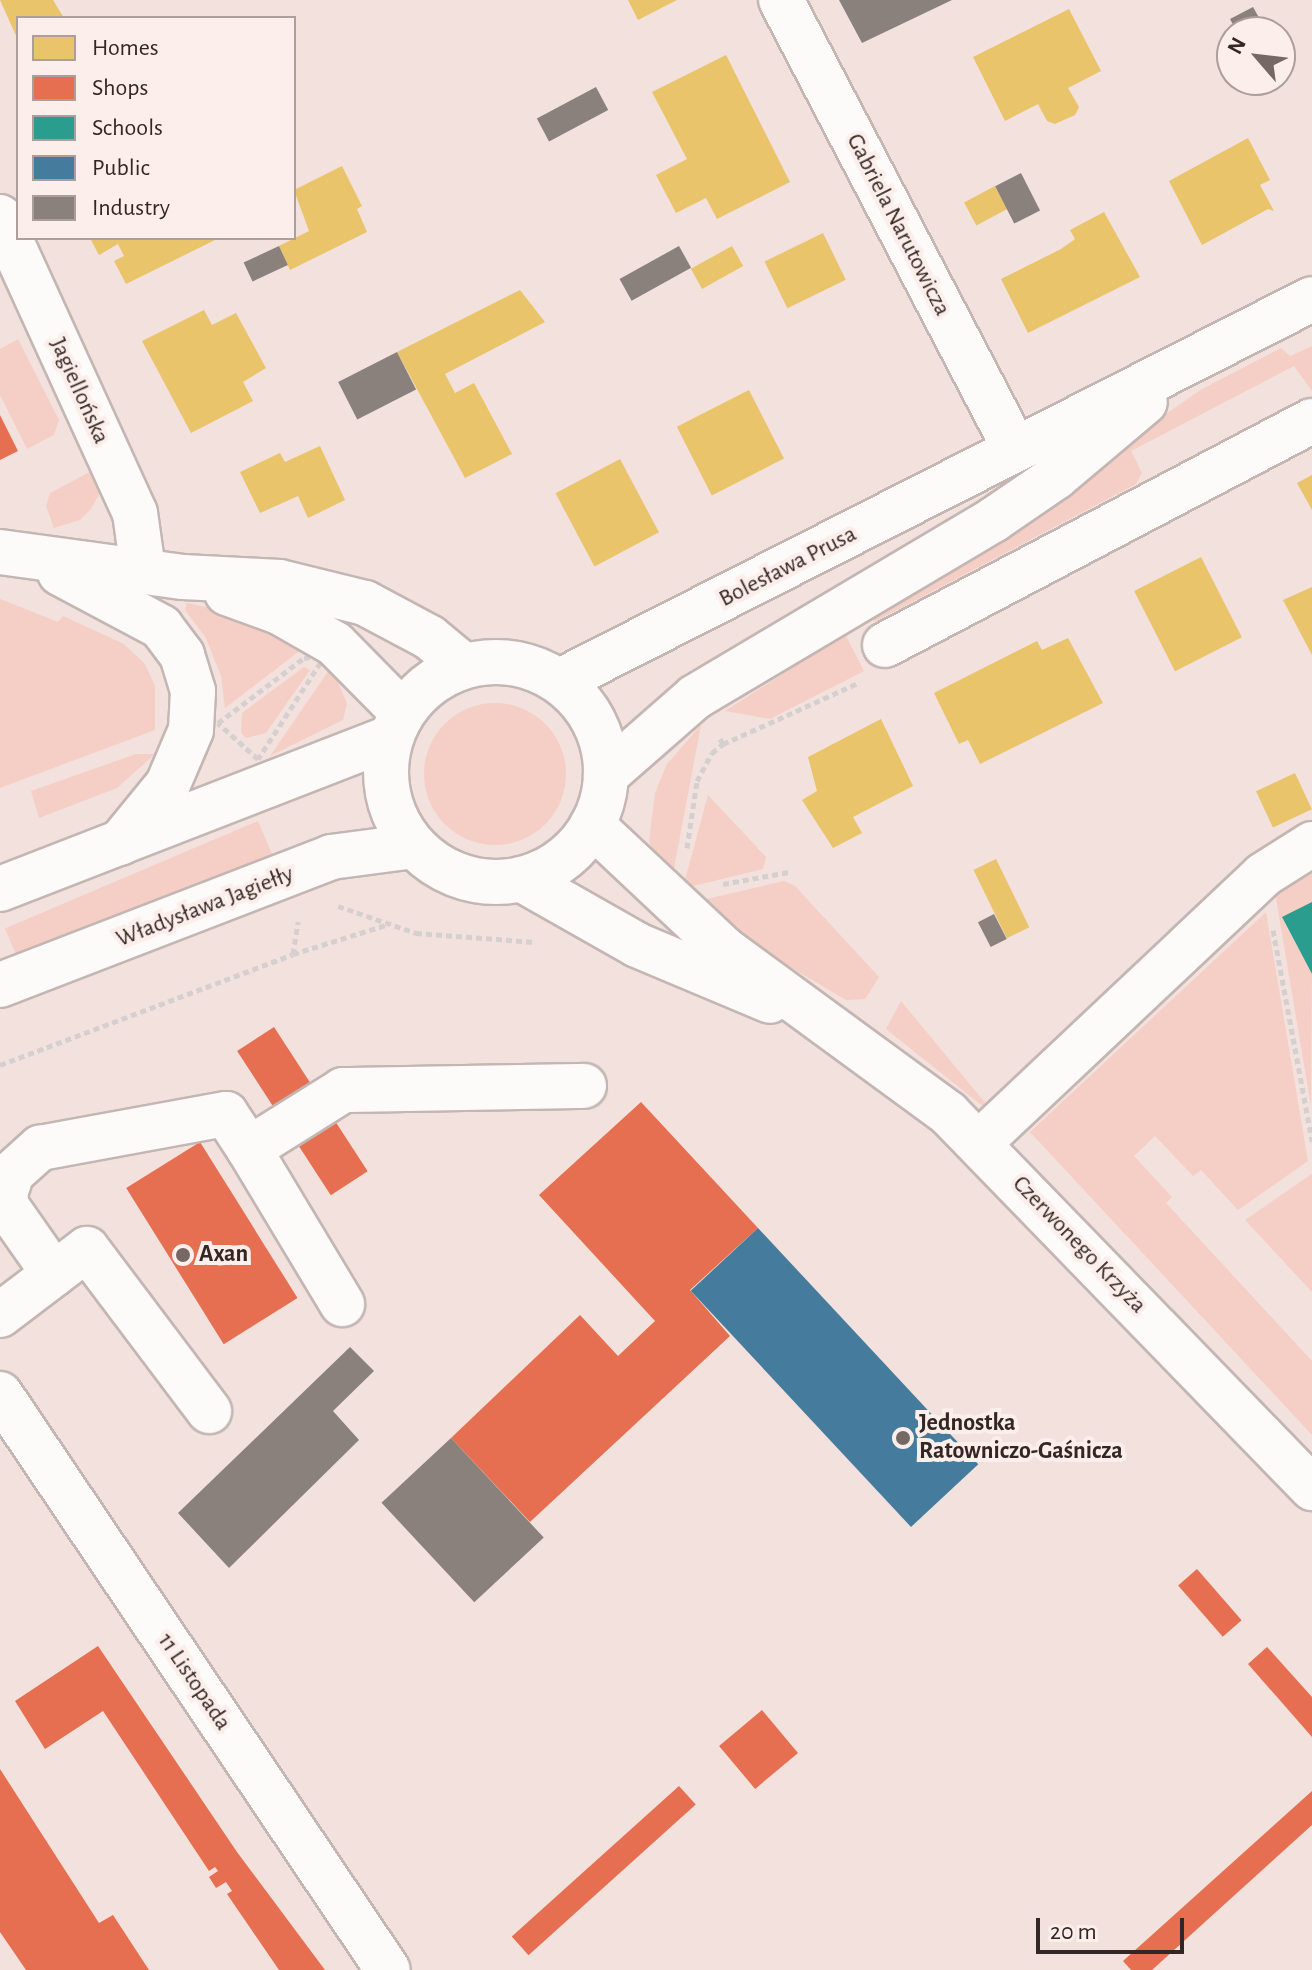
<!DOCTYPE html>
<html>
<head>
<meta charset="utf-8">
<style>
  body { margin:0 }
  #map { position:relative; width:1312px; height:1970px; overflow:hidden; background:#f2e1dd; font-family:"Alegreya Sans",sans-serif }
  div>[style] { position:absolute }
  [style*='--x'] { left:calc(var(--x)*1px); top:calc(var(--y)*1px); width:calc(var(--w)*1px); rotate:calc(var(--a)*1deg) }
  .green>* { inset:0; background:#f5cfc6; transform-origin:0 0 }
  .round { border-radius:50% }
  .homes>* { inset:0; background:#e9c46a; transform-origin:0 0 }
  .shops>* { inset:0; background:#e76f51; transform-origin:0 0 }
  .schools>* { inset:0; background:#2a9d8f }
  .public>* { inset:0; background:#457b9d; transform-origin:0 0 }
  .industry>* { inset:0; background:#8a817c; transform-origin:0 0 }
  .path>* { height:5px; margin-top:-2.5px; transform-origin:0; background:repeating-linear-gradient(90deg,#d5d0cf 0 6px,transparent 0 10px) }
  .roads { filter:drop-shadow(2px 0 #c3b6b3) drop-shadow(-2px 0 #c3b6b3) drop-shadow(0 2px #c3b6b3) drop-shadow(0 -2px #c3b6b3) }
  .minor>* { height:44px; margin:-22px; padding:0 22px; transform-origin:22px; border-radius:22px; background:#fdfafa }
  .major>* { height:44px; margin:-22px; padding:0 22px; transform-origin:22px; border-radius:22px; background:#fdfafa }
  .major>.ring { margin:-22px; padding:0; box-sizing:content-box; background:none; border:44px solid #fdfafa; border-radius:50% }
  .dots>* { width:22px; height:22px; translate:-50% -50%; box-sizing:border-box; border:4px solid #fbeeeb; border-radius:50% }
  span { translate:-50% -50%; white-space:nowrap; text-align:center; line-height:1.15; -webkit-text-stroke:8px #fbeeeb; paint-order:stroke }
  .street-label { font-size:24px; color:#332725 }
  .poi-label { font-size:24px; color:#332725; font-weight:700 }
  .left { translate:0 -50%; text-align:left }
  .legend { position:absolute; left:16px; top:16px; width:280px; height:224px; box-sizing:border-box; background:#fbeeeb; border:2px solid #ab9e9c; margin:0; padding:10px 14px; list-style:none; font-size:24px; color:#332725 }
  .legend li { display:flex; align-items:center; gap:16px; height:40px }
  .legend b { width:40px; border:2px solid #ab9e9c }
  .north { position:absolute; left:1216px; top:16px; width:80px; height:80px; box-sizing:border-box; background:#fbeeeb; border:2px solid #ab9e9c; border-radius:50%; rotate:298deg; font-size:22px; font-weight:700; line-height:32px; text-align:center; color:#332725 }
  .north::after { content:''; display:block; margin:auto; width:28px; height:36px; background:#766865; clip-path:polygon(50% 0,100% 100%,50% 72%,0 100%) }
  .scale { position:absolute; left:1036px; top:1918px; width:148px; height:36px; box-sizing:border-box; border:4px solid #332725; border-top:0; padding-left:10px; font-size:24px; line-height:28px; white-space:nowrap; color:#332725; -webkit-text-stroke:6px #fbeeeb; paint-order:stroke }
</style>
</head>
<body>
<div id="map">
  <div class="green">
    <i style="clip-path:polygon(18px 339px,59px 420px,54px 435px,27px 449px,0 395px,0 349px)"></i>
    <i style="clip-path:polygon(1312px 346px,1312px 391px,1294px 366px,1131px 451px,1142px 473px,1136px 484px,874px 622px,873px 617px,1202px 389px,1281px 348px,1290px 356px)"></i>
    <i style="clip-path:polygon(101px 466px,100px 493px,90px 510px,80px 520px,54px 528px,46px 506px,50px 493px)"></i>
    <i style="clip-path:polygon(0 599px,58px 622px,63px 616px,124px 644px,145px 664px,155px 686px,155px 730px,0 788px)"></i>
    <i style="clip-path:polygon(187px 603px,248px 616px,310px 643px,225px 708px,221px 676px,206px 638px,185px 610px)"></i>
    <i style="clip-path:polygon(845px 634px,864px 671px,770px 719px,725px 711px)"></i>
    <i style="clip-path:polygon(304px 667px,310px 670px,266px 733px,246px 738px,241px 733px,242px 713px)"></i>
    <i style="clip-path:polygon(331px 667px,347px 703px,343px 720px,270px 756px)"></i>
    <i class="round" style="left:424px;top:703px;width:142px;height:142px"></i>
    <i style="clip-path:polygon(701px 725px,671px 884px,649px 842px,655px 793px,667px 764px)"></i>
    <i style="clip-path:polygon(136px 754px,155px 754px,117px 788px,39px 818px,31px 791px)"></i>
    <i style="clip-path:polygon(708px 795px,766px 857px,763px 869px,693px 886px,685px 880px)"></i>
    <i style="left:258px;top:821px;width:36px;height:275px;rotate:67deg"></i>
    <i style="clip-path:polygon(1312px 868px,1312px 902px,1282px 918px,1312px 974px,1311px 1106px,1275px 893px)"></i>
    <i style="clip-path:polygon(784px 881px,795px 886px,879px 977px,865px 999px,846px 1000px,691px 908px,698px 901px)"></i>
    <i style="clip-path:polygon(1266px 912px,1308px 1161px,1238px 1210px,1201px 1170px,1193px 1176px,1155px 1136px,1134px 1156px,1172px 1197px,1166px 1203px,1312px 1361px,1312px 1435px,1030px 1132px)"></i>
    <i style="clip-path:polygon(901px 1001px,987px 1105px,985px 1108px,886px 1029px)"></i>
    <i style="clip-path:polygon(1312px 1174px,1312px 1292px,1245px 1220px)"></i>
  </div>
  <div class="homes">
    <i style="clip-path:polygon(0 0,53px 0,64px 18px,18px 18px,18px 40px)"></i>
    <i style="clip-path:polygon(628px 0,677px 0,638px 20px)"></i>
    <i style="clip-path:polygon(1069px 9px,1101px 71px,1068px 88px,1079px 107px,1075px 115px,1055px 124px,1047px 121px,1038px 104px,1005px 121px,973px 57px)"></i>
    <i style="clip-path:polygon(726px 55px,790px 182px,717px 219px,706px 198px,676px 213px,656px 175px,687px 159px,652px 92px)"></i>
    <i style="clip-path:polygon(1248px 138px,1270px 180px,1260px 185px,1274px 211px,1268px 209px,1202px 245px,1169px 181px)"></i>
    <i style="clip-path:polygon(342px 166px,362px 206px,357px 209px,367px 232px,290px 270px,279px 246px,309px 231px,294px 190px)"></i>
    <i style="left:995px;top:186px;width:26px;height:35px;rotate:62deg"></i>
    <i style="clip-path:polygon(1104px 212px,1140px 277px,1028px 333px,1001px 279px,1061px 249px,1075px 239px,1070px 230px)"></i>
    <i style="left:823px;top:233px;width:52px;height:65px;rotate:64deg"></i>
    <i style="clip-path:polygon(90px 238px,219px 238px,126px 284px,114px 261px,124px 256px,118px 244px,99px 255px)"></i>
    <i style="left:732px;top:246px;width:23px;height:47px;rotate:61deg"></i>
    <i style="clip-path:polygon(520px 290px,545px 322px,445px 374px,455px 393px,474px 383px,512px 454px,465px 478px,397px 352px)"></i>
    <i style="clip-path:polygon(204px 310px,212px 325px,236px 313px,266px 368px,243px 382px,253px 401px,191px 433px,142px 341px)"></i>
    <i style="left:749px;top:390px;width:77px;height:81px;rotate:63deg"></i>
    <i style="clip-path:polygon(320px 446px,345px 500px,308px 518px,298px 496px,260px 513px,240px 472px,280px 453px,285px 462px)"></i>
    <i style="left:620px;top:459px;width:83px;height:73px;rotate:62deg"></i>
    <i style="clip-path:polygon(1312px 475px,1312px 510px,1297px 483px)"></i>
    <i style="left:1201px;top:557px;width:90px;height:75px;rotate:63deg"></i>
    <i style="clip-path:polygon(1312px 587px,1312px 655px,1283px 600px)"></i>
    <i style="clip-path:polygon(1068px 638px,1103px 703px,980px 764px,968px 740px,959px 744px,934px 693px,1037px 641px,1042px 650px)"></i>
    <i style="clip-path:polygon(881px 719px,913px 786px,853px 817px,862px 833px,833px 848px,802px 800px,817px 791px,808px 757px)"></i>
    <i style="left:1295px;top:773px;width:40px;height:43px;rotate:65deg"></i>
    <i style="left:996px;top:859px;width:76px;height:25px;rotate:64deg"></i>
  </div>
  <div class="shops">
    <i style="clip-path:polygon(0 415px,18px 451px,0 460px)"></i>
    <i style="left:274px;top:1027px;width:172px;height:44px;rotate:57deg"></i>
    <i style="clip-path:polygon(641px 1102px,758px 1228px,690px 1290px,730px 1336px,530px 1522px,451px 1438px,580px 1315px,618px 1356px,655px 1321px,539px 1195px)"></i>
    <i style="left:200px;top:1142px;width:184px;height:87px;rotate:58deg"></i>
    <i style="left:1197px;top:1569px;width:68px;height:25px;rotate:49deg"></i>
    <i style="clip-path:polygon(98px 1646px,237px 1852px,325px 1970px,279px 1970px,227px 1894px,232px 1891px,226px 1882px,216px 1888px,209px 1877px,218px 1871px,215px 1867px,209px 1871px,103px 1711px,45px 1749px,15px 1701px)"></i>
    <i style="clip-path:polygon(1267px 1647px,1312px 1697px,1312px 1737px,1248px 1664px)"></i>
    <i style="left:762px;top:1710px;width:56px;height:56px;rotate:50deg"></i>
    <i style="clip-path:polygon(0 1769px,99px 1923px,113px 1915px,149px 1970px,26px 1970px,0 1932px)"></i>
    <i style="left:679px;top:1786px;width:25px;height:225px;rotate:48deg"></i>
    <i style="clip-path:polygon(1312px 1791px,1312px 1825px,1152px 1970px,1131px 1970px,1123px 1961px)"></i>
  </div>
  <div class="schools">
    <i style="clip-path:polygon(1312px 902px,1312px 974px,1282px 917px)"></i>
  </div>
  <div class="public">
    <i style="left:758px;top:1228px;width:323px;height:92px;rotate:47deg"></i>
  </div>
  <div class="industry">
    <i style="clip-path:polygon(839px 0,952px 0,862px 43px)"></i>
    <i style="clip-path:polygon(1253px 7px,1267px 32px,1237px 32px,1230px 19px)"></i>
    <i style="left:596px;top:87px;width:26px;height:67px;rotate:62deg"></i>
    <i style="left:1021px;top:173px;width:42px;height:29px;rotate:63deg"></i>
    <i style="left:279px;top:246px;width:21px;height:39px;rotate:65deg"></i>
    <i style="left:679px;top:246px;width:25px;height:68px;rotate:61deg"></i>
    <i style="left:397px;top:352px;width:42px;height:66px;rotate:63deg"></i>
    <i style="left:994px;top:914px;width:28px;height:18px;rotate:63deg"></i>
    <i style="clip-path:polygon(350px 1347px,374px 1371px,333px 1411px,359px 1440px,229px 1568px,178px 1513px)"></i>
    <i style="left:451px;top:1438px;width:136px;height:95px;rotate:47deg"></i>
  </div>
  <div class="path">
    <i style="--x:326;--y:654;--w:125;--a:122.9"></i>
    <i style="--x:258;--y:759;--w:54;--a:-138"></i>
    <i style="--x:218;--y:723;--w:108;--a:-37.1"></i>
    <i style="--x:304;--y:658;--w:22;--a:-10"></i>
    <i style="--x:723;--y:744;--w:148;--a:-24.3"></i>
    <i style="--x:687;--y:848;--w:68;--a:-81.5"></i>
    <i style="--x:697;--y:781;--w:32;--a:-62"></i>
    <i style="--x:712;--y:753;--w:14;--a:-39"></i>
    <i style="--x:723;--y:744;--w:8;--a:-120"></i>
    <i style="--x:723;--y:884;--w:67;--a:-10.3"></i>
    <i style="--x:338;--y:906;--w:83;--a:19.1"></i>
    <i style="--x:416;--y:933;--w:119;--a:4.3"></i>
    <i style="--x:1273;--y:930;--w:215;--a:79.5"></i>
    <i style="--x:293;--y:954;--w:97;--a:-17.3"></i>
    <i style="--x:0;--y:1065;--w:313;--a:-20.7"></i>
    <i style="--x:293;--y:954;--w:33;--a:-81"></i>
  </div>
  <div class="roads">
    <div class="minor">
      <i style="--x:781;--y:0;--w:506;--a:62.47"></i>
      <i style="--x:0;--y:217;--w:325;--a:65.5"></i>
      <i style="--x:135;--y:513;--w:58;--a:82"></i>
      <i style="--x:0;--y:552;--w:185;--a:7.8"></i>
      <i style="--x:183;--y:577;--w:97;--a:3"></i>
      <i style="--x:280;--y:582;--w:88;--a:13.9"></i>
      <i style="--x:365;--y:603;--w:72;--a:28"></i>
      <i style="--x:429;--y:637;--w:45;--a:39.6"></i>
      <i style="--x:60;--y:573;--w:115;--a:28.1"></i>
      <i style="--x:161;--y:627;--w:35;--a:53"></i>
      <i style="--x:182;--y:655;--w:38;--a:73"></i>
      <i style="--x:193;--y:691;--w:39;--a:93"></i>
      <i style="--x:191;--y:730;--w:59;--a:113.1"></i>
      <i style="--x:168;--y:784;--w:76;--a:129.1"></i>
      <i style="--x:227;--y:593;--w:55;--a:20.1"></i>
      <i style="--x:279;--y:612;--w:64;--a:29.7"></i>
      <i style="--x:335;--y:644;--w:95;--a:45.4"></i>
      <i style="--x:885;--y:645;--w:482;--a:-27.7"></i>
      <i style="--x:592;--y:825;--w:181;--a:43.2"></i>
      <i style="--x:724;--y:949;--w:278;--a:36.2"></i>
      <i style="--x:948;--y:1113;--w:523;--a:45.85"></i>
      <i style="--x:521;--y:879;--w:133;--a:29.6"></i>
      <i style="--x:637;--y:945;--w:144;--a:22.8"></i>
      <i style="--x:979;--y:1143;--w:390;--a:-43.3"></i>
      <i style="--x:1263;--y:875;--w:58;--a:-32.3"></i>
      <i style="--x:249;--y:1149;--w:181;--a:59"></i>
      <i style="--x:54;--y:1274;--w:82;--a:-125"></i>
      <i style="--x:7;--y:1207;--w:13;--a:-99"></i>
      <i style="--x:5;--y:1194;--w:22;--a:-72"></i>
      <i style="--x:12;--y:1173;--w:38;--a:-42"></i>
      <i style="--x:40;--y:1148;--w:189;--a:-10.4"></i>
      <i style="--x:226;--y:1114;--w:42;--a:56.7"></i>
      <i style="--x:249;--y:1149;--w:111;--a:-32.1"></i>
      <i style="--x:343;--y:1090;--w:241;--a:-1"></i>
      <i style="--x:0;--y:1315;--w:109;--a:-37.2"></i>
      <i style="--x:87;--y:1249;--w:203;--a:53"></i>
      <i style="--x:0;--y:1394;--w:694;--a:56.04"></i>
    </div>
    <div class="major">
      <i class="ring" style="left:386px;top:662px;width:176px;height:176px"></i>
      <i style="--x:560;--y:681;--w:843;--a:-26.93"></i>
      <i style="--x:606;--y:775;--w:118;--a:-41.2"></i>
      <i style="--x:695;--y:697;--w:347;--a:-30.7"></i>
      <i style="--x:993;--y:520;--w:76;--a:-34.3"></i>
      <i style="--x:1056;--y:477;--w:116;--a:-40.1"></i>
      <i style="--x:0;--y:889;--w:418;--a:-21.2"></i>
      <i style="--x:0;--y:985;--w:355;--a:-21.1"></i>
      <i style="--x:331;--y:857;--w:84;--a:-7.5"></i>
    </div>
  </div>
  <div class="dots">
    <i style="left:183px;top:1255px;background:#766865"></i>
    <i style="left:903px;top:1438px;background:#766865"></i>
  </div>
  <div class="street-label">
    <span style="left:898px;top:225px;rotate:63deg">Gabriela Narutowicza</span>
    <span style="left:79px;top:391px;rotate:66deg">Jagiellońska</span>
    <span style="left:788px;top:567px;rotate:-27deg">Bolesława Prusa</span>
    <span style="left:205px;top:907px;rotate:-21deg">Władysława Jagiełły</span>
    <span style="left:1079px;top:1245px;rotate:46deg">Czerwonego Krzyża</span>
    <span style="left:194px;top:1682px;rotate:56deg">11 Listopada</span>
  </div>
  <div class="poi-label">
    <span class="left" style="left:199px;top:1255px">Axan</span>
    <span class="left" style="left:919px;top:1438px">Jednostka<br>Ratowniczo-Gaśnicza</span>
  </div>
  <ul class="legend">
  <li><b style="height:22px;background:#e9c46a"></b>Homes</li>
  <li><b style="height:22px;background:#e76f51"></b>Shops</li>
  <li><b style="height:22px;background:#2a9d8f"></b>Schools</li>
  <li><b style="height:22px;background:#457b9d"></b>Public</li>
  <li><b style="height:22px;background:#8a817c"></b>Industry</li>
  </ul>
  <div class="north">N</div>
  <div class="scale">20 m</div>
</div>
</body>
</html>
